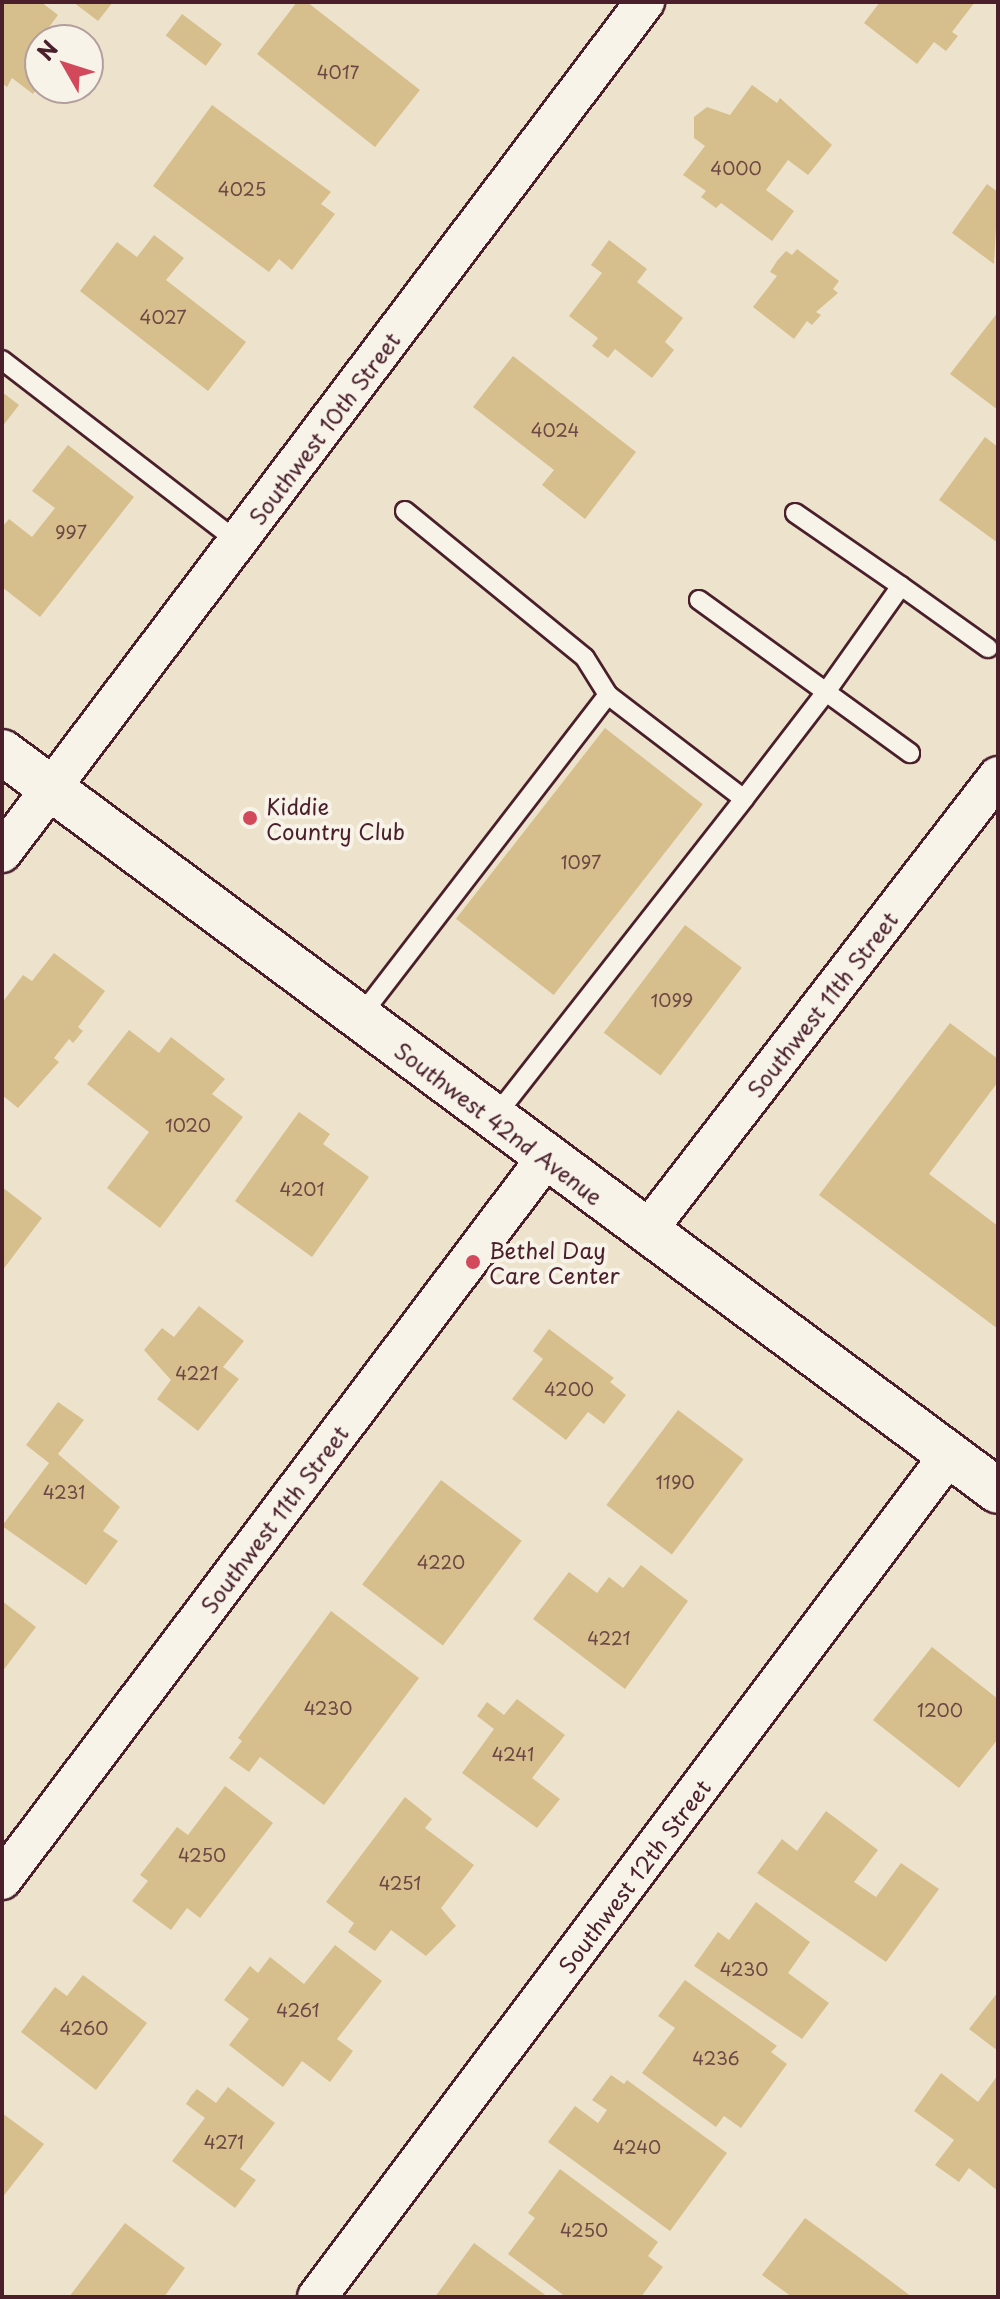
<!DOCTYPE html>
<html>
<head>
<meta charset="utf-8">
<style>
  body { margin:0 }
  #map { position:relative; width:1000px; height:2299px; overflow:hidden; background:#ede3cd; font-family:"Playpen Sans",sans-serif }
  div>[style] { position:absolute }
  [style*='--x'] { left:calc(var(--x)*1px); top:calc(var(--y)*1px); width:calc(var(--w)*1px); rotate:calc(var(--a)*1deg) }
  .building>* { inset:0; background:#d6be8d; transform-origin:0 0 }
  .roads { filter:drop-shadow(2px 0 #4a1f2b) drop-shadow(-2px 0 #4a1f2b) drop-shadow(0 2px #4a1f2b) drop-shadow(0 -2px #4a1f2b) }
  .lane>* { height:18px; margin:-9px; padding:0 9px; transform-origin:9px; border-radius:9px; background:#f7f3e8 }
  .street>* { height:38px; margin:-19px; padding:0 19px; transform-origin:19px; border-radius:19px; background:#f7f3e8 }
  .primary>* { height:44px; margin:-22px; padding:0 22px; transform-origin:22px; border-radius:22px; background:#f7f3e8 }
  .dots>* { width:22px; height:22px; translate:-50% -50%; box-sizing:border-box; border:4px solid #f7f3e8; border-radius:50% }
  span { translate:-50% -50%; white-space:nowrap; text-align:center; line-height:1.15; -webkit-text-stroke:8px #f7f3e8; paint-order:stroke }
  .number-label { font-size:18px; color:#6d4744 }
  .number-label span { -webkit-text-stroke-width:0 }
  .street-label { font-size:22px; color:#4a1f2b }
  .poi-label { font-size:22px; color:#4a1f2b }
  .left { translate:0 -50%; text-align:left }
  .frame { position:absolute; inset:0; border:4px solid #4a1f2b; pointer-events:none }
  .north { position:absolute; left:24px; top:24px; width:80px; height:80px; box-sizing:border-box; background:#f7f3e8; border:2px solid #b29e9c; border-radius:50%; rotate:309deg; font-size:22px; font-weight:700; line-height:32px; text-align:center; color:#4a1f2b }
  .north::after { content:''; display:block; margin:auto; width:28px; height:36px; background:#d1495b; clip-path:polygon(50% 0,100% 100%,50% 72%,0 100%) }
</style>
</head>
<body>
<div id="map">
  <div class="building">
    <i style="clip-path:polygon(2px 2px,41px 2px,58px 15px,41px 38px,40px 84px,33px 94px,12px 78px,7px 87px,2px 83px)"></i>
    <i style="clip-path:polygon(73px 2px,113px 2px,98px 21px)"></i>
    <i style="clip-path:polygon(297px 2px,307px 2px,420px 90px,375px 147px,257px 54px)"></i>
    <i style="clip-path:polygon(880px 2px,975px 2px,952px 32px,958px 36px,946px 51px,934px 42px,917px 64px,864px 23px)"></i>
    <i style="left:182px;top:14px;width:50px;height:27px;rotate:37deg"></i>
    <i style="clip-path:polygon(752px 85px,777px 103px,780px 98px,832px 145px,808px 175px,788px 160px,766px 190px,794px 211px,772px 241px,721px 203px,716px 208px,701px 197px,706px 191px,683px 175px,705px 146px,694px 138px,694px 117px,707px 107px,730px 115px)"></i>
    <i style="clip-path:polygon(212px 105px,331px 192px,321px 204px,335px 214px,292px 270px,279px 259px,269px 272px,153px 186px)"></i>
    <i style="clip-path:polygon(987px 184px,998px 192px,994px 264px,952px 233px)"></i>
    <i style="clip-path:polygon(154px 235px,184px 258px,166px 280px,246px 342px,208px 391px,80px 291px,117px 242px,137px 257px)"></i>
    <i style="clip-path:polygon(609px 240px,647px 269px,637px 282px,683px 318px,665px 342px,674px 350px,652px 378px,615px 349px,608px 358px,592px 346px,598px 338px,569px 316px,602px 273px,591px 265px)"></i>
    <i style="clip-path:polygon(797px 249px,839px 281px,833px 289px,838px 293px,816px 312px,821px 315px,812px 325px,807px 321px,794px 339px,753px 307px,777px 276px,770px 272px,777px 261px,786px 251px,792px 255px)"></i>
    <i style="clip-path:polygon(998px 312px,998px 410px,950px 374px)"></i>
    <i style="clip-path:polygon(513px 356px,636px 452px,585px 519px,542px 485px,554px 470px,473px 407px)"></i>
    <i style="clip-path:polygon(2px 392px,19px 405px,2px 427px)"></i>
    <i style="clip-path:polygon(985px 437px,998px 447px,998px 543px,939px 500px)"></i>
    <i style="clip-path:polygon(68px 445px,134px 497px,40px 617px,2px 587px,2px 527px,9px 519px,32px 537px,55px 508px,32px 491px)"></i>
    <i style="left:605px;top:728px;width:124px;height:242px;rotate:38deg"></i>
    <i style="left:685px;top:925px;width:71px;height:135px;rotate:37deg"></i>
    <i style="clip-path:polygon(54px 953px,105px 991px,78px 1027px,83px 1031px,73px 1043px,69px 1039px,54px 1058px,59px 1062px,18px 1108px,2px 1095px,2px 1003px,23px 975px,32px 981px)"></i>
    <i style="clip-path:polygon(950px 1023px,998px 1059px,998px 1082px,929px 1174px,998px 1226px,998px 1329px,819px 1195px)"></i>
    <i style="clip-path:polygon(129px 1030px,159px 1053px,171px 1037px,225px 1079px,212px 1094px,243px 1117px,160px 1228px,107px 1188px,149px 1132px,87px 1084px)"></i>
    <i style="clip-path:polygon(299px 1112px,330px 1134px,323px 1144px,369px 1177px,312px 1257px,235px 1201px)"></i>
    <i style="clip-path:polygon(2px 1187px,42px 1218px,2px 1271px)"></i>
    <i style="clip-path:polygon(199px 1306px,244px 1341px,223px 1367px,239px 1379px,198px 1431px,157px 1399px,171px 1380px,144px 1350px,162px 1328px,174px 1337px)"></i>
    <i style="clip-path:polygon(549px 1329px,614px 1378px,610px 1382px,626px 1395px,604px 1424px,588px 1412px,566px 1440px,512px 1399px,543px 1359px,533px 1351px)"></i>
    <i style="clip-path:polygon(58px 1402px,84px 1420px,58px 1454px,120px 1507px,103px 1531px,118px 1541px,86px 1585px,2px 1526px,49px 1463px,26px 1445px)"></i>
    <i style="left:678px;top:1410px;width:82px;height:119px;rotate:37deg"></i>
    <i style="left:441px;top:1480px;width:101px;height:131px;rotate:37deg"></i>
    <i style="clip-path:polygon(641px 1565px,688px 1601px,625px 1689px,533px 1619px,569px 1572px,597px 1593px,609px 1577px,623px 1588px)"></i>
    <i style="clip-path:polygon(2px 1601px,36px 1627px,2px 1672px)"></i>
    <i style="clip-path:polygon(331px 1611px,419px 1678px,324px 1805px,260px 1757px,249px 1772px,229px 1758px,242px 1741px,238px 1738px)"></i>
    <i style="clip-path:polygon(932px 1647px,998px 1699px,998px 1739px,959px 1788px,873px 1720px)"></i>
    <i style="clip-path:polygon(517px 1699px,565px 1735px,532px 1778px,560px 1799px,537px 1828px,462px 1773px,494px 1729px,477px 1716px,487px 1702px,504px 1715px)"></i>
    <i style="clip-path:polygon(225px 1786px,273px 1823px,200px 1918px,187px 1908px,171px 1930px,132px 1901px,148px 1881px,140px 1875px,177px 1827px,188px 1835px)"></i>
    <i style="clip-path:polygon(405px 1797px,432px 1819px,425px 1828px,474px 1865px,441px 1908px,456px 1926px,426px 1956px,391px 1930px,375px 1951px,348px 1932px,354px 1923px,326px 1902px)"></i>
    <i style="clip-path:polygon(826px 1811px,878px 1850px,854px 1882px,876px 1897px,901px 1863px,939px 1889px,886px 1962px,757px 1873px,782px 1839px,797px 1851px)"></i>
    <i style="clip-path:polygon(756px 1902px,810px 1942px,788px 1973px,829px 2003px,802px 2039px,694px 1966px,718px 1932px,729px 1940px)"></i>
    <i style="clip-path:polygon(335px 1945px,382px 1981px,337px 2039px,353px 2051px,330px 2082px,302px 2061px,283px 2087px,229px 2045px,249px 2019px,224px 2000px,250px 1966px,258px 1973px,270px 1957px,304px 1984px)"></i>
    <i style="clip-path:polygon(83px 1975px,147px 2023px,96px 2090px,21px 2032px,55px 1987px,67px 1996px)"></i>
    <i style="clip-path:polygon(685px 1980px,777px 2046px,771px 2052px,787px 2064px,741px 2128px,724px 2116px,716px 2127px,642px 2073px,675px 2028px,658px 2016px)"></i>
    <i style="clip-path:polygon(998px 1992px,998px 2051px,969px 2029px)"></i>
    <i style="clip-path:polygon(941px 2073px,978px 2102px,998px 2075px,998px 2191px,969px 2168px,959px 2182px,935px 2165px,954px 2140px,914px 2111px)"></i>
    <i style="clip-path:polygon(611px 2075px,624px 2084px,627px 2080px,727px 2153px,670px 2231px,548px 2142px,575px 2106px,598px 2123px,607px 2110px,592px 2100px)"></i>
    <i style="clip-path:polygon(228px 2087px,275px 2123px,240px 2169px,256px 2180px,235px 2208px,172px 2161px,205px 2118px,186px 2104px,191px 2096px,197px 2089px,216px 2103px)"></i>
    <i style="clip-path:polygon(2px 2113px,44px 2144px,2px 2198px)"></i>
    <i style="clip-path:polygon(560px 2169px,658px 2242px,648px 2256px,663px 2267px,641px 2297px,566px 2297px,508px 2254px,535px 2218px,528px 2213px)"></i>
    <i style="clip-path:polygon(805px 2218px,860px 2258px,912px 2297px,792px 2297px,762px 2275px)"></i>
    <i style="clip-path:polygon(125px 2223px,185px 2268px,164px 2297px,69px 2297px)"></i>
    <i style="clip-path:polygon(474px 2243px,548px 2297px,435px 2297px)"></i>
  </div>
  <div class="roads">
    <div class="lane">
      <i style="--x:2;--y:360;--w:298;--a:37.6"></i>
      <i style="--x:405;--y:511;--w:232;--a:39.2"></i>
      <i style="--x:585;--y:658;--w:44;--a:58.1"></i>
      <i style="--x:795;--y:513;--w:129;--a:34.6"></i>
      <i style="--x:901;--y:586;--w:130;--a:125.3"></i>
      <i style="--x:826;--y:692;--w:104;--a:36"></i>
      <i style="--x:901;--y:586;--w:107;--a:35.5"></i>
      <i style="--x:699;--y:600;--w:157;--a:35.9"></i>
      <i style="--x:826;--y:692;--w:135;--a:127.5"></i>
      <i style="--x:359;--y:1018;--w:408;--a:-52.4"></i>
      <i style="--x:608;--y:695;--w:171;--a:37.4"></i>
      <i style="--x:744;--y:799;--w:405;--a:128.1"></i>
    </div>
    <div class="street">
      <i style="--x:2;--y:853;--w:1067;--a:-52.93"></i>
      <i style="--x:646;--y:1232;--w:576;--a:-52.33"></i>
      <i style="--x:2;--y:1880;--w:904;--a:-53"></i>
      <i style="--x:317;--y:2297;--w:1053;--a:-53.11"></i>
    </div>
    <div class="primary">
      <i style="--x:2;--y:752;--w:1240;--a:36.57"></i>
    </div>
  </div>
  <div class="dots">
    <i style="left:250px;top:818px;background:#d1495b"></i>
    <i style="left:473px;top:1262px;background:#d1495b"></i>
  </div>
  <div class="number-label">
    <span style="left:338px;top:72px">4017</span>
    <span style="left:736px;top:168px">4000</span>
    <span style="left:242px;top:189px">4025</span>
    <span style="left:163px;top:317px">4027</span>
    <span style="left:555px;top:430px">4024</span>
    <span style="left:71px;top:532px">997</span>
    <span style="left:581px;top:862px">1097</span>
    <span style="left:672px;top:1000px">1099</span>
    <span style="left:188px;top:1125px">1020</span>
    <span style="left:302px;top:1189px">4201</span>
    <span style="left:197px;top:1373px">4221</span>
    <span style="left:569px;top:1389px">4200</span>
    <span style="left:675px;top:1482px">1190</span>
    <span style="left:64px;top:1492px">4231</span>
    <span style="left:441px;top:1562px">4220</span>
    <span style="left:609px;top:1638px">4221</span>
    <span style="left:328px;top:1708px">4230</span>
    <span style="left:940px;top:1710px">1200</span>
    <span style="left:513px;top:1754px">4241</span>
    <span style="left:202px;top:1855px">4250</span>
    <span style="left:400px;top:1883px">4251</span>
    <span style="left:744px;top:1969px">4230</span>
    <span style="left:298px;top:2010px">4261</span>
    <span style="left:84px;top:2028px">4260</span>
    <span style="left:716px;top:2058px">4236</span>
    <span style="left:224px;top:2142px">4271</span>
    <span style="left:637px;top:2147px">4240</span>
    <span style="left:584px;top:2230px">4250</span>
  </div>
  <div class="street-label">
    <span style="left:324px;top:428px;rotate:-53deg">Southwest 10th Street</span>
    <span style="left:822px;top:1004px;rotate:-52deg">Southwest 11th Street</span>
    <span style="left:499px;top:1123px;rotate:37deg">Southwest 42nd Avenue</span>
    <span style="left:274px;top:1519px;rotate:-53deg">Southwest 11th Street</span>
    <span style="left:634px;top:1876px;rotate:-53deg">Southwest 12th Street</span>
  </div>
  <div class="poi-label">
    <span class="left" style="left:266px;top:818px">Kiddie<br>Country Club</span>
    <span class="left" style="left:489px;top:1262px">Bethel Day<br>Care Center</span>
  </div>
  <div class="frame"></div>
  <div class="north">N</div>
</div>
</body>
</html>
